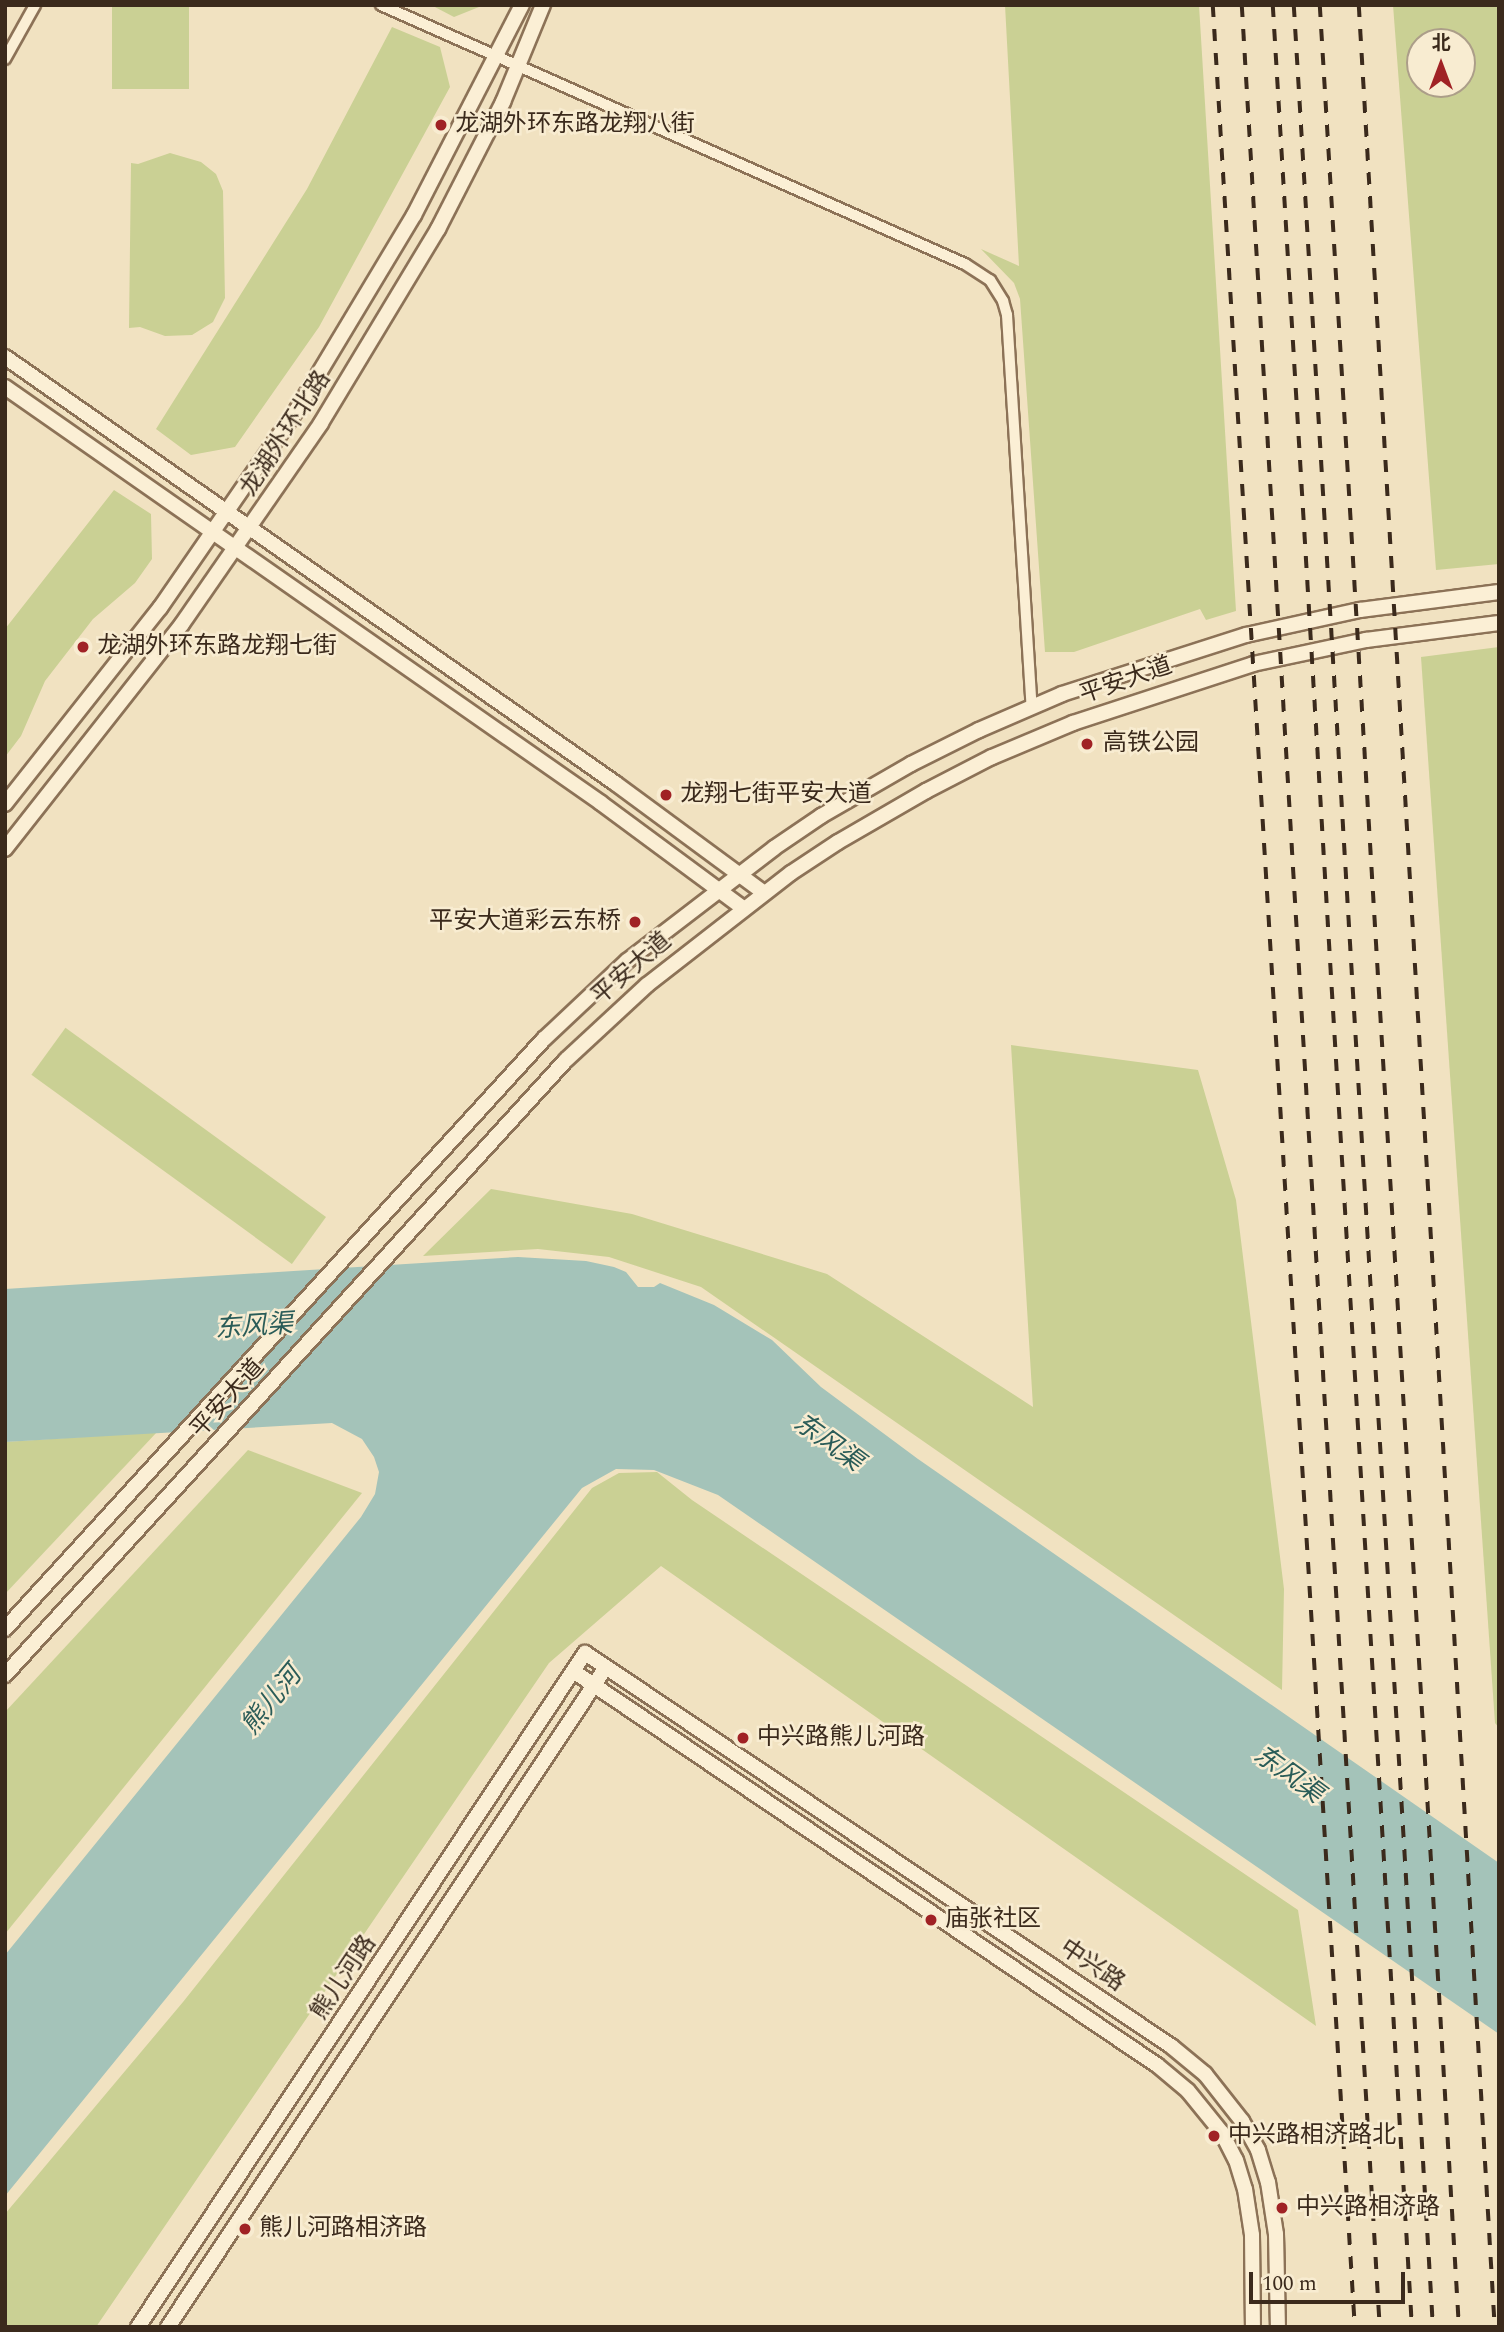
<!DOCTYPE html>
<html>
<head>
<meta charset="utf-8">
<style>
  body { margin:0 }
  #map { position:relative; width:1504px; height:2332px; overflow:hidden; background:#f1e2c1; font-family:Spectral,"Noto Sans SC",serif }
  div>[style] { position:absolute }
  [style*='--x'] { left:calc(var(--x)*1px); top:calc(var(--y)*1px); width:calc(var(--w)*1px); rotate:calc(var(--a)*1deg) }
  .green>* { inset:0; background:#cad094; transform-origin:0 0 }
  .water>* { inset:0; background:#a4c3b9 }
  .roads { filter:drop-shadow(2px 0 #8c7257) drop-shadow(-2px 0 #8c7257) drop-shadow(0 2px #8c7257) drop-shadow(0 -2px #8c7257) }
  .street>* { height:10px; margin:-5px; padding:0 5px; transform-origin:5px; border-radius:5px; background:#fbefd5 }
  .secondary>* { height:14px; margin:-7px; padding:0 7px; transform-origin:7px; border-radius:7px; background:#fbefd5 }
  .rail>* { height:3.5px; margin-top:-1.75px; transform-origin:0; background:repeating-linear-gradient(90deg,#3b2a1c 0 12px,transparent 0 24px) }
  .dots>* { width:19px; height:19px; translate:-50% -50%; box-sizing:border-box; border:4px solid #f8ecd1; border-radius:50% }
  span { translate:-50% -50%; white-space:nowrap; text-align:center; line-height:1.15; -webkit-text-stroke:5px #f8ecd1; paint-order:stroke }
  .poi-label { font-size:24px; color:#3b2a1c }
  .left { translate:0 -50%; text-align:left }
  .right { translate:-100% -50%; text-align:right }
  .street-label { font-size:24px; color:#3b2a1c }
  .water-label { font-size:26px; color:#2a5c58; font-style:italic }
  .frame { position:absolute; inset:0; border:7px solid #3b2a1c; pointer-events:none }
  .north { position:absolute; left:1406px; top:28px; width:70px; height:70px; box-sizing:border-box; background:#f8ecd1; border:2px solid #ac9e89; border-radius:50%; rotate:0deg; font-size:19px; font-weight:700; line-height:28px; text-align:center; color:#3b2a1c }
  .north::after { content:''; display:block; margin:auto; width:24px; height:32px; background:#a02225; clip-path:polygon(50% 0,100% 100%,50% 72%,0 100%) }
  .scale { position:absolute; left:1249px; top:2272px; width:156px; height:32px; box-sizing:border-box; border:4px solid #3b2a1c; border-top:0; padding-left:9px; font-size:21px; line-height:24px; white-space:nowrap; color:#3b2a1c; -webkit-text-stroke:5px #f8ecd1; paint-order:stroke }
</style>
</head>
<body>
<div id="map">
  <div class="green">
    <i style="left:112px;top:5px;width:77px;height:84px"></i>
    <i style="clip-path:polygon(431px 5px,484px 5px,454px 17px)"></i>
    <i style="clip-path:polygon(1005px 5px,1199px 5px,1236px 611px,1206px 620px,1200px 609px,1074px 652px,1045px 652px,1020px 299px,1014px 283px,981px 249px,1019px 266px)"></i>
    <i style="clip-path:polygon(evenodd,1393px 5px,1499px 5px,1499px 564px,1436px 570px,1393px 5px,1420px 42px,1462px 42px,1462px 84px,1420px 84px,1420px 42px)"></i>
    <i style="clip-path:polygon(392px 27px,440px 47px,450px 87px,319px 327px,235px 447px,191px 455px,156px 429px,307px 189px)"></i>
    <i style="clip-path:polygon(170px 153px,201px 162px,216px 174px,223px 191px,225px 298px,213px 322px,192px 335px,165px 336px,140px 327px,129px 328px,131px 163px,138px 164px)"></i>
    <i style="clip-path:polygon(114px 490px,151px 514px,152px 559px,135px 583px,93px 619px,45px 681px,21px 736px,5px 757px,5px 629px)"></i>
    <i style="clip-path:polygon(1499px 647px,1499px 1728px,1495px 1723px,1421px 657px)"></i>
    <i style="clip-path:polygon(1011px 1045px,1198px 1070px,1236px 1200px,1284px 1589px,1282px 1690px,701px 1287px,609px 1257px,538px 1249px,423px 1256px,491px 1189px,632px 1214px,827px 1274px,1033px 1407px)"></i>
    <i style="left:326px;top:1217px;width:58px;height:322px;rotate:126deg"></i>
    <i style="clip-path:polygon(157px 1432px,5px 1594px,5px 1442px)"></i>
    <i style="clip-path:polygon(248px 1450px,362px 1493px,5px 1934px,5px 1712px)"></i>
    <i style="clip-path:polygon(657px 1472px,692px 1500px,1298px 1910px,1316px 2026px,661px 1566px,549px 1663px,96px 2327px,5px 2327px,5px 2214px,183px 2002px,592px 1488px,619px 1473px)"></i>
  </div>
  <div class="water">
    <i style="clip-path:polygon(518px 1257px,586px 1261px,614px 1267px,626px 1272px,638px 1287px,654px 1287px,660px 1283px,714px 1305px,772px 1340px,821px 1387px,918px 1459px,1499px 1863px,1499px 2034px,718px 1495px,654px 1470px,616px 1469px,582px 1488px,5px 2196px,5px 1955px,361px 1517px,375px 1494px,379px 1472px,374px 1457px,362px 1439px,332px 1423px,5px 1442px,5px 1289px)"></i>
  </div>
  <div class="roads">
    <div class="street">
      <i style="--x:381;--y:5;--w:639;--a:23.92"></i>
      <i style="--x:965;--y:264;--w:30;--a:33"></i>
      <i style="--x:990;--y:280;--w:25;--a:58"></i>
      <i style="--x:1003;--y:301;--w:15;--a:74"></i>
      <i style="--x:1007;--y:315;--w:393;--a:86.4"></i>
      <i style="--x:5;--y:59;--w:62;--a:-60.9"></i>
    </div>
    <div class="secondary">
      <i style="--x:5;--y:357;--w:744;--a:34.93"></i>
      <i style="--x:615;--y:783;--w:185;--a:36.4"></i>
      <i style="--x:5;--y:387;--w:727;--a:34.91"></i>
      <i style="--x:601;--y:803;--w:177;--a:36.5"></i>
      <i style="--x:5;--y:804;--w:250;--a:-51.7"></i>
      <i style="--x:160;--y:608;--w:243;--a:-55.4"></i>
      <i style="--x:298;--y:408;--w:225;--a:-59"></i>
      <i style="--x:414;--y:215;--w:236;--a:-62.8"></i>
      <i style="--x:5;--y:849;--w:286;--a:-51.8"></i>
      <i style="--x:182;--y:624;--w:244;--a:-55.3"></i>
      <i style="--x:321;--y:423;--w:227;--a:-58.9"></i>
      <i style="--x:438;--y:229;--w:143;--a:-62.9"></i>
      <i style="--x:503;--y:102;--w:105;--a:-67.6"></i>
      <i style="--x:5;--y:1629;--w:799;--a:-47.59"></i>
      <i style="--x:544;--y:1039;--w:114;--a:-43.2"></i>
      <i style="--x:627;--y:961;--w:185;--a:-37.5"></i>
      <i style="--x:774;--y:848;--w:57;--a:-34.2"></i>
      <i style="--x:821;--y:816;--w:104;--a:-30"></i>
      <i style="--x:911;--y:764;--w:76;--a:-26.6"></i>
      <i style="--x:979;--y:730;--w:90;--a:-23.4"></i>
      <i style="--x:1062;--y:694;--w:193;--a:-17.8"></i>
      <i style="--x:1246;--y:635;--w:117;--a:-12.4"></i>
      <i style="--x:1360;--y:610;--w:140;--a:-7.4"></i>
      <i style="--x:573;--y:1671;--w:704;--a:34.01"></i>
      <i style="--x:1157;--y:2065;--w:40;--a:40"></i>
      <i style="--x:1188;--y:2091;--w:54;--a:51"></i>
      <i style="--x:1222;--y:2133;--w:30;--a:63"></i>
      <i style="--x:1236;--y:2160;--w:30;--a:73"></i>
      <i style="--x:1245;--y:2189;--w:47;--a:81.3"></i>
      <i style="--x:1252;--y:2235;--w:92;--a:89.4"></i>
      <i style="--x:5;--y:1675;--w:832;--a:-47.63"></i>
      <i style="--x:566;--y:1060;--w:110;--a:-42.8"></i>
      <i style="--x:647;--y:985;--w:182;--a:-37.9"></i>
      <i style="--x:791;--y:873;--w:56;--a:-33.4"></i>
      <i style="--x:838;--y:842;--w:102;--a:-30.1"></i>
      <i style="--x:926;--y:791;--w:74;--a:-27.3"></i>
      <i style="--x:992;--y:757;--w:88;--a:-22.8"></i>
      <i style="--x:1073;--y:723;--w:189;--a:-18.1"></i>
      <i style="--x:1253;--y:664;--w:116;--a:-12"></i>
      <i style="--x:1366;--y:640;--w:134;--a:-7.3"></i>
      <i style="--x:138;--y:2327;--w:809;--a:-56.45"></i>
      <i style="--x:585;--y:1653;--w:706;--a:33.85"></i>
      <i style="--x:1171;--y:2046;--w:44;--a:39.5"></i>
      <i style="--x:1205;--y:2074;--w:60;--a:51.8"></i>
      <i style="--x:1242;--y:2121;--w:33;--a:61"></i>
      <i style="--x:1258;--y:2150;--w:34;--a:73"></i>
      <i style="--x:1268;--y:2182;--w:53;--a:81.3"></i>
      <i style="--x:1276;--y:2234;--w:93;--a:88.8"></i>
      <i style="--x:168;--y:2327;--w:792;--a:-56.43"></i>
    </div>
  </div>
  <div class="rail">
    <i style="--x:1213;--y:5;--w:2326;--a:86.5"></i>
    <i style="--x:1242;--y:5;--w:2326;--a:86.6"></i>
    <i style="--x:1273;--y:5;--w:2326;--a:86.57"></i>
    <i style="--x:1294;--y:5;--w:2326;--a:86.57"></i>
    <i style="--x:1320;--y:5;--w:2326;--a:86.57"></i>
    <i style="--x:1359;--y:5;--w:2326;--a:86.65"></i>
  </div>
  <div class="dots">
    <i style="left:441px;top:125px;background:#a02225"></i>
    <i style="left:83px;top:647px;background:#a02225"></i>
    <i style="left:1087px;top:744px;background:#a02225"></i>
    <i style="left:666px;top:795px;background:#a02225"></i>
    <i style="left:635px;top:922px;background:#a02225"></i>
    <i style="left:743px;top:1738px;background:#a02225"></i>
    <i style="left:931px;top:1920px;background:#a02225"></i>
    <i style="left:1214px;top:2136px;background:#a02225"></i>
    <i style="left:1282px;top:2208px;background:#a02225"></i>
    <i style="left:245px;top:2229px;background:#a02225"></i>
  </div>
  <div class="poi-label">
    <span class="left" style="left:455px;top:125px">龙湖外环东路龙翔八街</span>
    <span class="left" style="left:97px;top:647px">龙湖外环东路龙翔七街</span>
    <span class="left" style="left:1103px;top:744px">高铁公园</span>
    <span class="left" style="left:680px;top:795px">龙翔七街平安大道</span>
    <span class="right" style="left:621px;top:922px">平安大道彩云东桥</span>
    <span class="left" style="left:757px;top:1738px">中兴路熊儿河路</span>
    <span class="left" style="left:945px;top:1920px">庙张社区</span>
    <span class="left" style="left:1228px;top:2136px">中兴路相济路北</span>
    <span class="left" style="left:1296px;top:2208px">中兴路相济路</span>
    <span class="left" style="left:259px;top:2229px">熊儿河路相济路</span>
  </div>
  <div class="street-label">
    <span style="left:286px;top:434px;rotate:-57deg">龙湖外环北路</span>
    <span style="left:1126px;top:681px;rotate:-19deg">平安大道</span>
    <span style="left:632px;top:969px;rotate:-41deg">平安大道</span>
    <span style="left:228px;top:1399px;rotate:-48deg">平安大道</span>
    <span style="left:1092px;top:1966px;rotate:34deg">中兴路</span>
    <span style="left:344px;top:1978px;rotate:-56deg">熊儿河路</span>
  </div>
  <div class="water-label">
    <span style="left:254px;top:1327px;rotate:-4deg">东风渠</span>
    <span style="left:828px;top:1443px;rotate:36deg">东风渠</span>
    <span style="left:272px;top:1701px;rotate:-51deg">熊儿河</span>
    <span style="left:1288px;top:1775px;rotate:36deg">东风渠</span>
  </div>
  <div class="frame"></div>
  <div class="north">北</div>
  <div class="scale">100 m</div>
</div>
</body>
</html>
